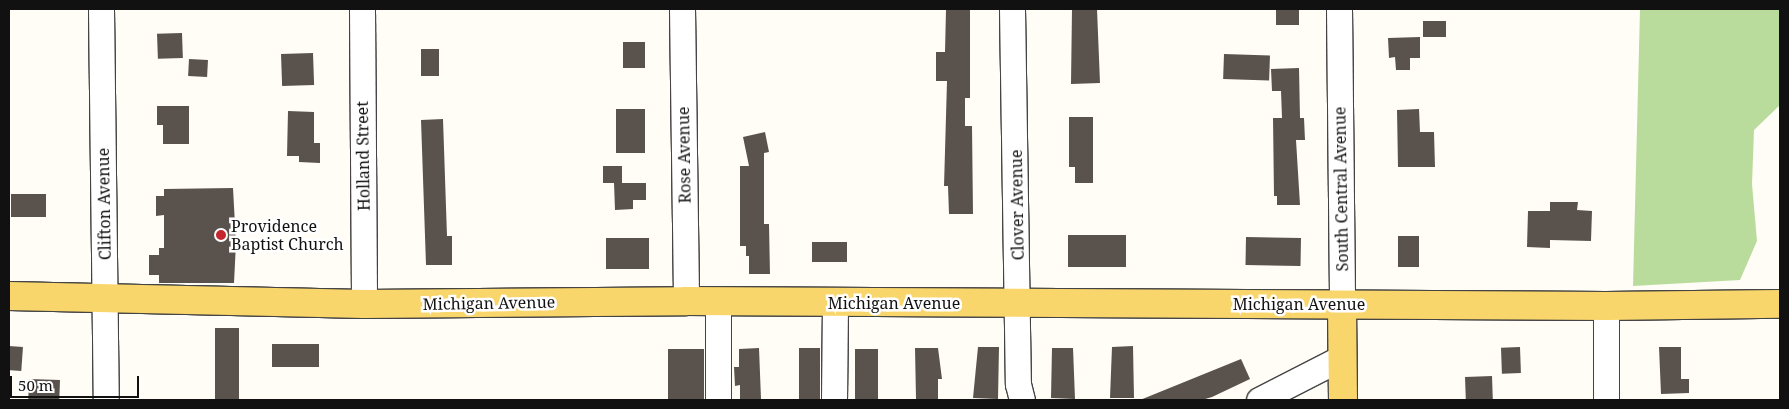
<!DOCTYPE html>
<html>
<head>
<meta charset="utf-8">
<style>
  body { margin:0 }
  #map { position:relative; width:1789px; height:409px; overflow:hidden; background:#fffdf5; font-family:"Noto Serif",serif }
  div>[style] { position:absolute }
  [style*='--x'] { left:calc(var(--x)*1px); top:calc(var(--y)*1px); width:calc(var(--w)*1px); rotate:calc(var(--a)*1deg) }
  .forest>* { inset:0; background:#b9dc9c }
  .building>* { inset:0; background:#5a524d; transform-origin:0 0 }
  .roads { filter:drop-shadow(1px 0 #444) drop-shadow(-1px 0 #444) drop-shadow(0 1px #444) drop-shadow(0 -1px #444) }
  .minor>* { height:25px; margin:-12.5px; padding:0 12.5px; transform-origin:12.5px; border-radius:12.5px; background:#fff }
  .major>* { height:28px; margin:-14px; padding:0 14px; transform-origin:14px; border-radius:14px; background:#f9d66b }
  .dots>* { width:14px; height:14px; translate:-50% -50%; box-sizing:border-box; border:2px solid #fff; border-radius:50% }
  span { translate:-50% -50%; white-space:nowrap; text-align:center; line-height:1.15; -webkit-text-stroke:5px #fff; paint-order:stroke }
  .street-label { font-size:16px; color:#111 }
  .poi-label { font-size:16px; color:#111 }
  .left { translate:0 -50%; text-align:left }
  .frame { position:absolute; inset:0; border:10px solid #111; pointer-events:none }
  .scale { position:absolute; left:10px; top:376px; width:129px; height:22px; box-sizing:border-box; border:2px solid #111; border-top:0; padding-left:6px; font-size:15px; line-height:18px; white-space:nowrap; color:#111; -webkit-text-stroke:4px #fff; paint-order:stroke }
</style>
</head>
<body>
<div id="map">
  <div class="forest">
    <i style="clip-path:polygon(1640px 9px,1780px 9px,1780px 105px,1754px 130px,1752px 184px,1757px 241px,1740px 280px,1633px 286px)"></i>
  </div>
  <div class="building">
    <i style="clip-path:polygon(946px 9px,970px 9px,970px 98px,965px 98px,965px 126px,972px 126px,973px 214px,949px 214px,948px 186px,944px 186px,947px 81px,936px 81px,936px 52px,945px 52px)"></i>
    <i style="clip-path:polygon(1072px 9px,1097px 9px,1100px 83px,1071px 84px)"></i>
    <i style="left:1276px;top:9px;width:23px;height:16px"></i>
    <i style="left:1446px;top:21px;width:16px;height:23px;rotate:90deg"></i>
    <i style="left:182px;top:33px;width:25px;height:25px;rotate:88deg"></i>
    <i style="clip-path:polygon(1420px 37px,1420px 58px,1410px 58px,1410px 70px,1396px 70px,1395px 57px,1389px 58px,1388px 38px)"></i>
    <i style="left:645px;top:42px;width:26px;height:22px;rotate:90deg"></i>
    <i style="left:421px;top:49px;width:18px;height:27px"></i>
    <i style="left:313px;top:53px;width:32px;height:32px;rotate:88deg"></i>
    <i style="left:1224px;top:54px;width:46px;height:25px;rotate:2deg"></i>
    <i style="left:189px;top:59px;width:19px;height:17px;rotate:3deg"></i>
    <i style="clip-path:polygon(1299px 68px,1300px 118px,1304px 118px,1305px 140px,1296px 140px,1300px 205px,1277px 205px,1277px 196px,1274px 196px,1273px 118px,1282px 118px,1281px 91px,1272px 91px,1271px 69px)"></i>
    <i style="clip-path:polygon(157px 106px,189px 106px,189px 144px,163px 144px,163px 125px,157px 125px)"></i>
    <i style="left:616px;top:109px;width:29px;height:44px"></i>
    <i style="clip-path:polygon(1419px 109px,1420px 132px,1434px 132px,1435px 167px,1398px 167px,1397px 110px)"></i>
    <i style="clip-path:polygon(288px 111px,314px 112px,314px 143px,320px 143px,320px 163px,299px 162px,299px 156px,287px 156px)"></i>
    <i style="clip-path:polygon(1069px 117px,1093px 117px,1093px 183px,1075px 183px,1075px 167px,1069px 167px)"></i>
    <i style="clip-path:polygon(443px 119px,447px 236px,452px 236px,452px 265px,426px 265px,421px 120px)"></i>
    <i style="clip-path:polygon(765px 132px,769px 152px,764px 153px,764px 224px,769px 224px,770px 274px,749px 274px,749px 256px,746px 256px,746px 246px,740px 246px,740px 166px,749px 166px,743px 137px)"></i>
    <i style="left:603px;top:166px;width:19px;height:17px"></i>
    <i style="clip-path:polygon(614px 183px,646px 183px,646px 200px,633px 200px,633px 209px,615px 210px)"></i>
    <i style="clip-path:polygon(233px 188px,236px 243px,234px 283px,159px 283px,159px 275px,149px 275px,149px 255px,159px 255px,159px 248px,164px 248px,164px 215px,156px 216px,156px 196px,164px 196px,164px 189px)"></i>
    <i style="left:46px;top:194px;width:23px;height:35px;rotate:90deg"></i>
    <i style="clip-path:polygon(1550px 202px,1578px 202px,1577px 210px,1592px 211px,1591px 241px,1550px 240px,1550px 248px,1527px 247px,1528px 211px,1550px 211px)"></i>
    <i style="left:1126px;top:235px;width:32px;height:58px;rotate:90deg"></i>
    <i style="left:1398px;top:236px;width:21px;height:31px"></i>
    <i style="left:1246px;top:237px;width:55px;height:28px;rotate:1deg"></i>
    <i style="left:606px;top:238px;width:43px;height:31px"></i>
    <i style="left:812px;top:242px;width:35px;height:20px"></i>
    <i style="left:215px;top:328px;width:24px;height:72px"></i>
    <i style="left:319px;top:344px;width:23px;height:47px;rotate:90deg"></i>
    <i style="left:9px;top:346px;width:14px;height:24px;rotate:4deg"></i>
    <i style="clip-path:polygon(1133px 346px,1134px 398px,1110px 398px,1112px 347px)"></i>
    <i style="clip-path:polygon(978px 347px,999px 347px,998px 399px,973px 398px)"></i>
    <i style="left:1520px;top:347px;width:26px;height:19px;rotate:88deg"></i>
    <i style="clip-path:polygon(1659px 347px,1681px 347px,1681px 379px,1689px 379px,1689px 393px,1661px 394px)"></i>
    <i style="clip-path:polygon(759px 348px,761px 399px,740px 399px,740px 385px,735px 386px,734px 367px,739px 367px,739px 349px)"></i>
    <i style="left:820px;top:348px;width:51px;height:21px;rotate:90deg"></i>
    <i style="clip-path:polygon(915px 348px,938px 348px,942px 379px,938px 379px,938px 399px,916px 399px)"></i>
    <i style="clip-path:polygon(1052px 348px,1073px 348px,1075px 399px,1051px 398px)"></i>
    <i style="left:668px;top:349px;width:36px;height:51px"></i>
    <i style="left:855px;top:349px;width:23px;height:50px"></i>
    <i style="clip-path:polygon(1241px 359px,1250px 379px,1212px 397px,1202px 400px,1140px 400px)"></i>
    <i style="left:1492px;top:376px;width:24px;height:27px;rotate:88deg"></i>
    <i style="left:29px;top:379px;width:31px;height:21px;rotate:2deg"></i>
  </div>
  <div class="roads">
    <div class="minor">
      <i style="--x:101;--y:9;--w:391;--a:89.3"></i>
      <i style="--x:362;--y:9;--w:295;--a:89.6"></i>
      <i style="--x:682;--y:9;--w:292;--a:89.2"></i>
      <i style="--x:1012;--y:9;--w:375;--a:89.1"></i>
      <i style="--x:1018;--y:384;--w:16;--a:76"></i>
      <i style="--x:1339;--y:9;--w:296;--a:89.4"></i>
      <i style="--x:718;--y:400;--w:97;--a:-90"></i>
      <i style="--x:834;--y:400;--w:98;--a:-89.4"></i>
      <i style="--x:1259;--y:400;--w:94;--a:-27.1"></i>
      <i style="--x:1606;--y:400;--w:94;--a:-90"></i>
    </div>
    <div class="major">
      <i style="--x:9;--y:296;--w:355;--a:1.3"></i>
      <i style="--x:364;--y:304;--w:322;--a:-0.5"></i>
      <i style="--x:686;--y:301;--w:920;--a:0.31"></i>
      <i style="--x:1606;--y:306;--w:174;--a:-0.7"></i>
      <i style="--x:1342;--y:305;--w:95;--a:89.4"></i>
    </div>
  </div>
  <div class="dots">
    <i style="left:221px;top:235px;background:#c4262e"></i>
  </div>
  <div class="street-label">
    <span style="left:684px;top:155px;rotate:-91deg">Rose Avenue</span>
    <span style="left:363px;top:156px;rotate:-91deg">Holland Street</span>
    <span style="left:1341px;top:189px;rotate:-91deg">South Central Avenue</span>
    <span style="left:104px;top:204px;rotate:-91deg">Clifton Avenue</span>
    <span style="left:1017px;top:205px;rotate:-91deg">Clover Avenue</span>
    <span style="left:489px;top:303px;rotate:-1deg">Michigan Avenue</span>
    <span style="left:894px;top:303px">Michigan Avenue</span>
    <span style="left:1299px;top:304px">Michigan Avenue</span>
  </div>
  <div class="poi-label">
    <span class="left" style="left:231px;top:235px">Providence<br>Baptist Church</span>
  </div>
  <div class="frame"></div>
  <div class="scale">50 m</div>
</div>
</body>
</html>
